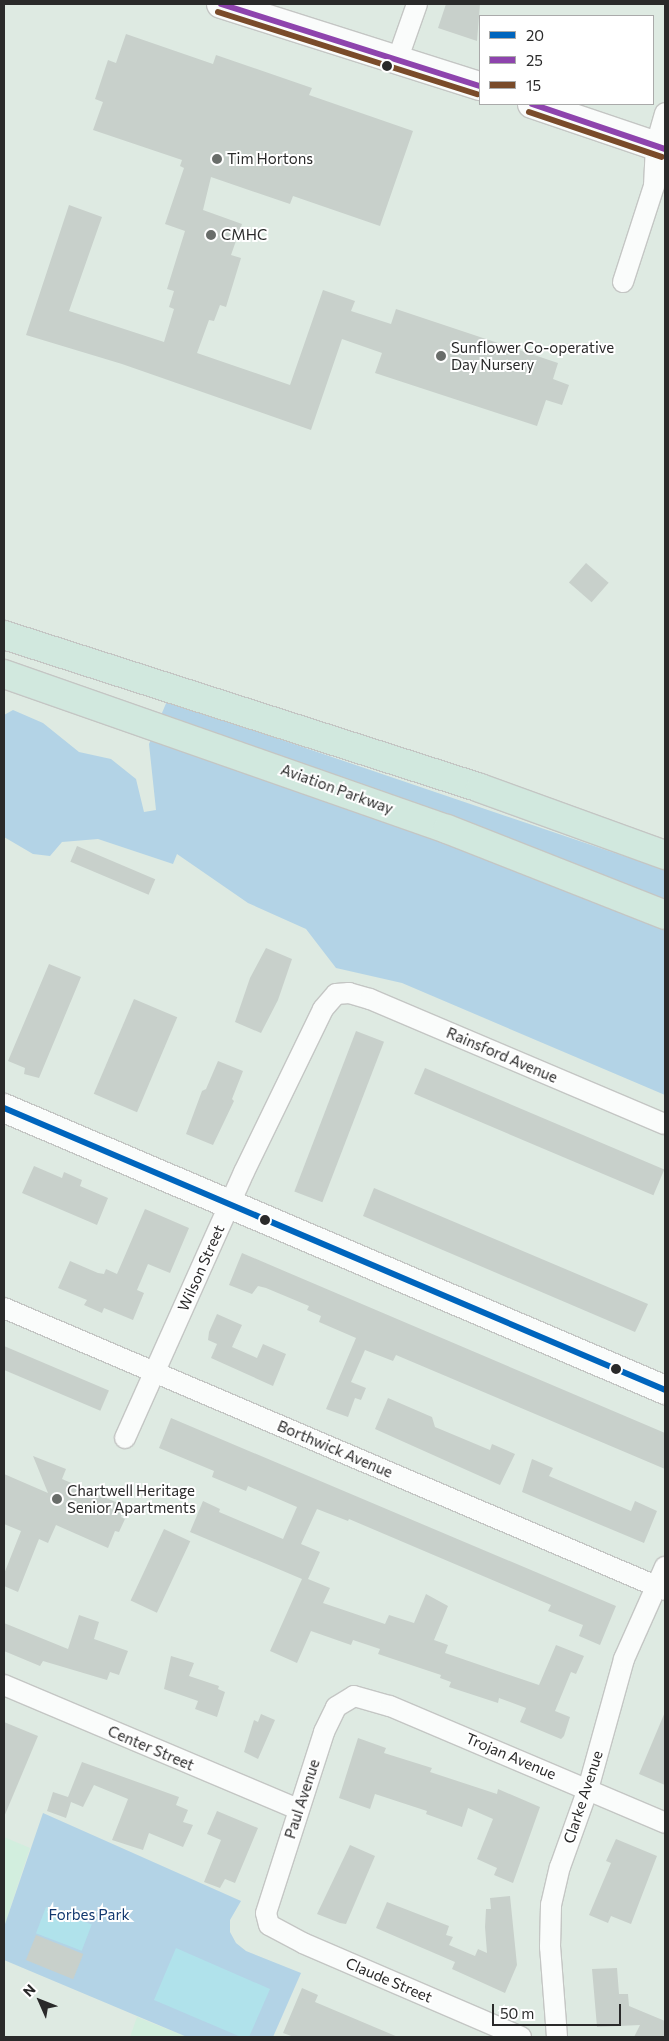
<!DOCTYPE html>
<html>
<head>
<meta charset="utf-8">
<style>
  body { margin:0 }
  #map { position:relative; width:669px; height:2041px; overflow:hidden; background:#deeae2; font-family:Commissioner,sans-serif }
  div>[style] { position:absolute }
  [style*='--x'] { left:calc(var(--x)*1px); top:calc(var(--y)*1px); width:calc(var(--w)*1px); rotate:calc(var(--a)*1deg) }
  .education>* { inset:0; background:#d2eede }
  .green>* { inset:0; background:#b3d3e6 }
  .pitch>* { inset:0; background:#b0e2eb; transform-origin:0 0 }
  .building>* { inset:0; background:#c8d0cb; transform-origin:0 0 }
  .roads { filter:drop-shadow(1px 0 #c4c6c4) drop-shadow(-1px 0 #c4c6c4) drop-shadow(0 1px #c4c6c4) drop-shadow(0 -1px #c4c6c4) }
  .street>* { height:20px; margin:-10px; padding:0 10px; transform-origin:10px; border-radius:10px; background:#fafcfb }
  .secondary>* { height:28px; margin:-14px; padding:0 14px; transform-origin:14px; border-radius:14px; background:#fafcfb }
  .primary>* { height:28px; margin:-14px; padding:0 14px; transform-origin:14px; border-radius:14px; background:#d1e8de }
  .bus-1>* { height:6px; margin:-3px; padding:0 3px; transform-origin:3px; border-radius:3px; background:#0065bd }
  .bus-2>* { height:6px; margin:-3px; padding:0 3px; transform-origin:3px; border-radius:3px; background:#8e44ad }
  .bus-3>* { height:6px; margin:-3px; padding:0 3px; transform-origin:3px; border-radius:3px; background:#7a4b2a }
  .dots>* { width:14px; height:14px; translate:-50% -50%; box-sizing:border-box; border:2px solid #fff; border-radius:50% }
  span { translate:-50% -50%; white-space:nowrap; text-align:center; line-height:1.15; -webkit-text-stroke:4px #fff; paint-order:stroke }
  .poi-label { font-size:15px; color:#2a2a2a }
  .left { translate:0 -50%; text-align:left }
  .street-label { font-size:15px; color:#2a2a2a }
  .park-label { font-size:15px; color:#12386f }
  .frame { position:absolute; inset:0; border:5px solid #2a2a2a; pointer-events:none }
  .legend { position:absolute; left:479px; top:15px; width:175px; height:90px; box-sizing:border-box; background:#fff; border:1px solid #aaa; margin:0; padding:6px 9px; list-style:none; font-size:15px; color:#2a2a2a }
  .legend li { display:flex; align-items:center; gap:10px; height:25px }
  .legend b { width:25px; border:1px solid #aaa }
  .north { position:absolute; left:15px; top:1976px; width:50px; height:50px; -webkit-text-stroke:4px #fff; paint-order:stroke; rotate:314deg; font-size:14px; font-weight:700; line-height:20px; text-align:center; color:#2a2a2a }
  .north::after { content:''; display:block; margin:auto; width:18px; height:22px; background:#2a2a2a; clip-path:polygon(50% 0,100% 100%,50% 72%,0 100%) }
  .scale { position:absolute; left:492px; top:2004px; width:129px; height:22px; box-sizing:border-box; border:2px solid #2a2a2a; border-top:0; padding-left:6px; font-size:15px; line-height:18px; white-space:nowrap; color:#2a2a2a; -webkit-text-stroke:4px #fff; paint-order:stroke }
</style>
</head>
<body>
<div id="map">
  <div class="education">
    <i style="clip-path:polygon(4px 1837px,30px 1848px,4px 1927px)"></i>
    <i style="clip-path:polygon(137px 2017px,187px 2037px,130px 2037px)"></i>
  </div>
  <div class="green">
    <i style="clip-path:polygon(167px 701px,665px 870px,665px 1095px,402px 983px,336px 968px,306px 929px,248px 903px,177px 854px,173px 864px,98px 839px,62px 842px,50px 856px,33px 854px,4px 837px,4px 715px,13px 710px,43px 723px,79px 752px,111px 759px,136px 779px,144px 812px,156px 810px,149px 744px)"></i>
    <i style="clip-path:polygon(43px 1813px,241px 1901px,230px 1920px,230px 1932px,236px 1943px,246px 1951px,301px 1973px,273px 2037px,187px 2037px,4px 1960px,4px 1927px)"></i>
  </div>
  <div class="pitch">
    <i style="left:46px;top:1907px;width:49px;height:28px;rotate:21deg"></i>
    <i style="clip-path:polygon(176px 1948px,270px 1989px,249px 2037px,241px 2037px,154px 2000px)"></i>
  </div>
  <div class="building">
    <i style="clip-path:polygon(446px 4px,480px 4px,477px 41px,438px 28px)"></i>
    <i style="clip-path:polygon(126px 34px,213px 64px,216px 55px,312px 88px,309px 95px,413px 131px,380px 226px,293px 196px,290px 204px,211px 177px,203px 210px,242px 224px,231px 255px,241px 258px,226px 307px,220px 305px,214px 321px,209px 320px,197px 353px,290px 385px,323px 290px,355px 301px,351px 311px,391px 324px,396px 309px,558px 363px,553px 379px,569px 385px,562px 405px,546px 400px,537px 426px,375px 373px,382px 353px,342px 339px,311px 430px,122px 364px,26px 335px,69px 205px,102px 217px,69px 311px,164px 342px,174px 309px,169px 307px,174px 291px,167px 289px,185px 231px,165px 224px,184px 168px,180px 166px,182px 160px,93px 130px,103px 102px,95px 99px,108px 60px,116px 63px)"></i>
    <i style="left:586px;top:563px;width:30px;height:26px;rotate:41deg"></i>
    <i style="left:77px;top:846px;width:85px;height:17px;rotate:23deg"></i>
    <i style="clip-path:polygon(266px 948px,292px 959px,278px 1000px,261px 1033px,235px 1022px,250px 978px)"></i>
    <i style="clip-path:polygon(49px 964px,81px 977px,39px 1078px,24px 1074px,25px 1068px,8px 1061px)"></i>
    <i style="left:134px;top:999px;width:47px;height:103px;rotate:23deg"></i>
    <i style="left:356px;top:1031px;width:30px;height:172px;rotate:21deg"></i>
    <i style="clip-path:polygon(218px 1061px,243px 1071px,232px 1099px,234px 1101px,213px 1145px,186px 1134px,202px 1091px,206px 1089px)"></i>
    <i style="left:425px;top:1068px;width:260px;height:28px;rotate:23deg"></i>
    <i style="clip-path:polygon(34px 1166px,62px 1178px,64px 1172px,82px 1180px,80px 1186px,108px 1198px,97px 1225px,22px 1193px)"></i>
    <i style="clip-path:polygon(374px 1188px,648px 1304px,637px 1328px,635px 1332px,363px 1216px)"></i>
    <i style="clip-path:polygon(145px 1209px,189px 1228px,170px 1273px,148px 1264px,137px 1290px,144px 1293px,133px 1320px,104px 1308px,102px 1313px,84px 1305px,87px 1300px,58px 1288px,70px 1261px,98px 1273px,104px 1274px,106px 1269px,117px 1274px)"></i>
    <i style="clip-path:polygon(242px 1253px,665px 1433px,665px 1469px,396px 1355px,393px 1361px,365px 1350px,351px 1382px,366px 1388px,361px 1400px,355px 1398px,348px 1417px,326px 1409px,356px 1338px,319px 1322px,321px 1316px,307px 1310px,309px 1306px,266px 1288px,258px 1286px,252px 1294px,229px 1285px)"></i>
    <i style="clip-path:polygon(217px 1314px,242px 1325px,232px 1347px,257px 1358px,263px 1344px,286px 1354px,273px 1386px,211px 1358px,217px 1344px,208px 1340px,209px 1332px)"></i>
    <i style="left:4px;top:1346px;width:114px;height:22px;rotate:23deg"></i>
    <i style="clip-path:polygon(388px 1398px,432px 1417px,435px 1427px,490px 1450px,492px 1444px,515px 1454px,500px 1485px,375px 1429px)"></i>
    <i style="clip-path:polygon(171px 1418px,616px 1606px,600px 1645px,579px 1636px,583px 1625px,548px 1611px,551px 1605px,349px 1519px,348px 1521px,317px 1509px,301px 1544px,320px 1552px,308px 1579px,330px 1588px,323px 1603px,385px 1624px,389px 1615px,414px 1623px,426px 1594px,448px 1606px,434px 1640px,448px 1645px,445px 1653px,539px 1685px,556px 1645px,584px 1656px,576px 1674px,571px 1672px,555px 1711px,570px 1717px,564px 1736px,561px 1739px,520px 1722px,526px 1708px,499px 1698px,498px 1703px,449px 1687px,451px 1682px,440px 1678px,441px 1675px,378px 1654px,380px 1649px,353px 1640px,351px 1645px,311px 1631px,297px 1663px,270px 1651px,302px 1579px,190px 1532px,203px 1501px,220px 1509px,219px 1512px,283px 1539px,297px 1507px,248px 1486px,246px 1491px,212px 1477px,214px 1471px,159px 1448px)"></i>
    <i style="clip-path:polygon(33px 1456px,66px 1469px,62px 1479px,125px 1506px,121px 1517px,125px 1519px,119px 1532px,115px 1531px,108px 1548px,56px 1525px,48px 1543px,39px 1539px,18px 1592px,4px 1586px,4px 1574px,21px 1531px,4px 1524px,4px 1474px,48px 1493px)"></i>
    <i style="clip-path:polygon(532px 1459px,553px 1468px,549px 1476px,631px 1511px,635px 1501px,657px 1511px,644px 1543px,522px 1492px)"></i>
    <i style="left:164px;top:1529px;width:29px;height:79px;rotate:25deg"></i>
    <i style="clip-path:polygon(79px 1615px,99px 1622px,94px 1639px,128px 1651px,119px 1675px,110px 1672px,107px 1680px,43px 1661px,40px 1666px,4px 1651px,4px 1623px,68px 1649px)"></i>
    <i style="clip-path:polygon(171px 1656px,194px 1663px,189px 1676px,219px 1686px,218px 1689px,225px 1692px,217px 1717px,195px 1709px,198px 1701px,164px 1689px)"></i>
    <i style="clip-path:polygon(665px 1712px,665px 1785px,639px 1774px)"></i>
    <i style="clip-path:polygon(261px 1714px,275px 1720px,258px 1759px,244px 1752px,254px 1720px,258px 1722px)"></i>
    <i style="clip-path:polygon(4px 1722px,38px 1736px,4px 1817px)"></i>
    <i style="clip-path:polygon(358px 1738px,386px 1748px,384px 1753px,432px 1768px,430px 1772px,497px 1794px,498px 1789px,540px 1807px,513px 1883px,494px 1875px,497px 1868px,477px 1859px,493px 1819px,468px 1808px,462px 1827px,426px 1814px,427px 1811px,375px 1794px,370px 1809px,339px 1798px)"></i>
    <i style="clip-path:polygon(82px 1762px,179px 1797px,176px 1805px,188px 1810px,183px 1822px,193px 1825px,183px 1847px,149px 1833px,143px 1850px,112px 1840px,128px 1799px,94px 1785px,83px 1807px,71px 1802px,66px 1818px,47px 1811px,53px 1792px,68px 1797px)"></i>
    <i style="clip-path:polygon(217px 1811px,258px 1828px,235px 1883px,225px 1879px,220px 1888px,204px 1882px,221px 1840px,207px 1834px)"></i>
    <i style="clip-path:polygon(616px 1839px,657px 1856px,631px 1924px,611px 1916px,608px 1923px,589px 1915px,611px 1863px,606px 1861px)"></i>
    <i style="clip-path:polygon(350px 1845px,375px 1856px,346px 1924px,340px 1923px,317px 1914px)"></i>
    <i style="clip-path:polygon(510px 1896px,517px 1965px,505px 1993px,452px 1969px,455px 1962px,376px 1928px,387px 1902px,449px 1926px,446px 1935px,453px 1937px,449px 1945px,475px 1956px,478px 1949px,487px 1953px,485px 1927px,486px 1909px,491px 1909px,490px 1898px)"></i>
    <i style="left:36px;top:1935px;width:51px;height:27px;rotate:22deg"></i>
    <i style="clip-path:polygon(617px 1968px,619px 1994px,628px 1994px,629px 2006px,665px 2021px,665px 2037px,634px 2037px,640px 2025px,597px 2027px,592px 1969px)"></i>
    <i style="clip-path:polygon(302px 1988px,318px 1995px,315px 2002px,398px 2037px,294px 2037px,283px 2033px)"></i>
  </div>
  <div class="roads">
    <div class="street">
      <i style="--x:398;--y:58;--w:57;--a:-70.6"></i>
      <i style="--x:623;--y:282;--w:101;--a:-72.1"></i>
      <i style="--x:654;--y:186;--w:41;--a:-87.2"></i>
      <i style="--x:656;--y:145;--w:33;--a:-74"></i>
      <i style="--x:4;--y:1308;--w:719;--a:23.1"></i>
      <i style="--x:125;--y:1438;--w:291;--a:-65.9"></i>
      <i style="--x:244;--y:1172;--w:181;--a:-64.1"></i>
      <i style="--x:323;--y:1009;--w:20;--a:-49"></i>
      <i style="--x:336;--y:994;--w:13;--a:-4"></i>
      <i style="--x:349;--y:993;--w:22;--a:16"></i>
      <i style="--x:370;--y:999;--w:320;--a:23"></i>
      <i style="--x:4;--y:1685;--w:319;--a:22.9"></i>
      <i style="--x:521;--y:2037;--w:237;--a:-156.7"></i>
      <i style="--x:303;--y:1943;--w:38;--a:-152"></i>
      <i style="--x:269;--y:1925;--w:12;--a:-104"></i>
      <i style="--x:266;--y:1913;--w:190;--a:-72.2"></i>
      <i style="--x:324;--y:1732;--w:28;--a:-64"></i>
      <i style="--x:336;--y:1707;--w:21;--a:-31"></i>
      <i style="--x:354;--y:1696;--w:37;--a:16"></i>
      <i style="--x:390;--y:1706;--w:299;--a:23"></i>
      <i style="--x:557;--y:2037;--w:90;--a:-94.4"></i>
      <i style="--x:550;--y:1947;--w:42;--a:-88.6"></i>
      <i style="--x:551;--y:1905;--w:39;--a:-77"></i>
      <i style="--x:560;--y:1867;--w:83;--a:-70.3"></i>
      <i style="--x:588;--y:1789;--w:135;--a:-74.5"></i>
      <i style="--x:624;--y:1659;--w:101;--a:-66"></i>
    </div>
    <div class="secondary">
      <i style="--x:221;--y:4;--w:272;--a:17.6"></i>
      <i style="--x:532;--y:104;--w:140;--a:18.7"></i>
      <i style="--x:4;--y:1108;--w:719;--a:23.1"></i>
    </div>
    <div class="primary">
      <i style="--x:4;--y:635;--w:500;--a:17.8"></i>
      <i style="--x:480;--y:788;--w:197;--a:19.9"></i>
      <i style="--x:4;--y:674;--w:469;--a:19.3"></i>
      <i style="--x:447;--y:829;--w:234;--a:21.5"></i>
    </div>
  </div>
  <div class="bus-1">
    <i style="--x:4;--y:1108;--w:719;--a:23.1"></i>
  </div>
  <div class="bus-2">
    <i style="--x:221;--y:4;--w:272;--a:17.6"></i>
    <i style="--x:532;--y:104;--w:140;--a:18.7"></i>
  </div>
  <div class="bus-3">
    <i style="--x:218;--y:12;--w:272;--a:17.6"></i>
    <i style="--x:529;--y:112;--w:140;--a:18.7"></i>
  </div>
  <div class="dots">
    <i style="left:387px;top:66px;background:#2a2a2a"></i>
    <i style="left:217px;top:159px;background:#696d6a"></i>
    <i style="left:211px;top:235px;background:#696d6a"></i>
    <i style="left:441px;top:356px;background:#696d6a"></i>
    <i style="left:265px;top:1220px;background:#2a2a2a"></i>
    <i style="left:616px;top:1369px;background:#2a2a2a"></i>
    <i style="left:57px;top:1499px;background:#696d6a"></i>
  </div>
  <div class="poi-label">
    <span class="left" style="left:227px;top:159px">Tim Hortons</span>
    <span class="left" style="left:221px;top:235px">CMHC</span>
    <span class="left" style="left:451px;top:356px">Sunflower Co-operative<br>Day Nursery</span>
    <span class="left" style="left:67px;top:1499px">Chartwell Heritage<br>Senior Apartments</span>
  </div>
  <div class="street-label">
    <span style="left:337px;top:789px;rotate:20deg">Aviation Parkway</span>
    <span style="left:502px;top:1055px;rotate:23deg">Rainsford Avenue</span>
    <span style="left:201px;top:1268px;rotate:-66deg">Wilson Street</span>
    <span style="left:335px;top:1449px;rotate:23deg">Borthwick Avenue</span>
    <span style="left:151px;top:1748px;rotate:23deg">Center Street</span>
    <span style="left:511px;top:1756px;rotate:23deg">Trojan Avenue</span>
    <span style="left:583px;top:1797px;rotate:-72deg">Clarke Avenue</span>
    <span style="left:302px;top:1799px;rotate:-72deg">Paul Avenue</span>
    <span style="left:389px;top:1980px;rotate:23deg">Claude Street</span>
  </div>
  <div class="park-label">
    <span style="left:89px;top:1915px">Forbes Park</span>
  </div>
  <div class="frame"></div>
  <ul class="legend">
  <li><b style="height:6px;background:#0065bd"></b>20</li>
  <li><b style="height:6px;background:#8e44ad"></b>25</li>
  <li><b style="height:6px;background:#7a4b2a"></b>15</li>
  </ul>
  <div class="north">N</div>
  <div class="scale">50 m</div>
</div>
</body>
</html>
